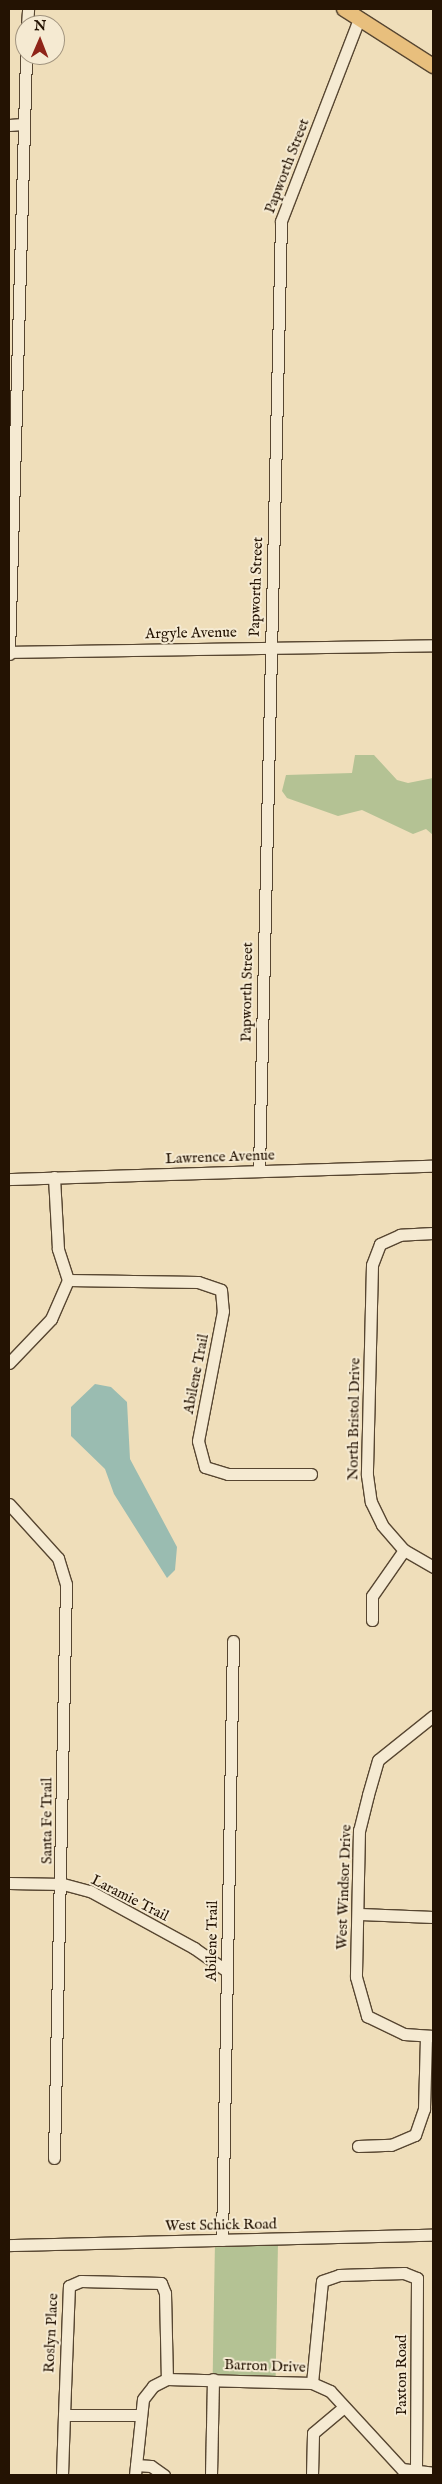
<!DOCTYPE html>
<html>
<head>
<meta charset="utf-8">
<style>
  body { margin:0 }
  #map { position:relative; width:442px; height:2484px; overflow:hidden; background:#efdeba; font-family:"IM FELL English",serif }
  div>[style] { position:absolute }
  [style*='--x'] { left:calc(var(--x)*1px); top:calc(var(--y)*1px); width:calc(var(--w)*1px); rotate:calc(var(--a)*1deg) }
  .green>* { inset:0; background:#b4c294; transform-origin:0 0 }
  .water>* { inset:0; background:#9abcb1 }
  .roads { filter:drop-shadow(1px 0 #574631) drop-shadow(-1px 0 #574631) drop-shadow(0 1px #574631) drop-shadow(0 -1px #574631) }
  .minor>* { height:11px; margin:-5.5px; padding:0 5.5px; transform-origin:5.5px; border-radius:5.5px; background:#f5ead2 }
  .major>* { height:14px; margin:-7px; padding:0 7px; transform-origin:7px; border-radius:7px; background:#e8bf7d }
  span { translate:-50% -50%; white-space:nowrap; text-align:center; line-height:1.15; -webkit-text-stroke:4px #f5ead2; paint-order:stroke }
  .street-label { font-size:15px; color:#241303 }
  .frame { position:absolute; inset:0; border:10px solid #241303; pointer-events:none }
  .north { position:absolute; left:15px; top:15px; width:50px; height:50px; box-sizing:border-box; background:#f5ead2; border:1px solid #a1947f; border-radius:50%; rotate:1deg; font-size:14px; font-weight:700; line-height:20px; text-align:center; color:#241303 }
  .north::after { content:''; display:block; margin:auto; width:18px; height:22px; background:#8f2418; clip-path:polygon(50% 0,100% 100%,50% 72%,0 100%) }
</style>
</head>
<body>
<div id="map">
  <div class="green">
    <i style="clip-path:polygon(355px 755px,374px 755px,397px 780px,408px 783px,433px 778px,433px 835px,426px 829px,413px 834px,362px 810px,338px 816px,287px 798px,282px 791px,286px 775px,352px 773px)"></i>
    <i style="left:278px;top:2242px;width:142px;height:63px;rotate:91deg"></i>
  </div>
  <div class="water">
    <i style="clip-path:polygon(95px 1384px,111px 1387px,127px 1402px,130px 1459px,177px 1547px,175px 1570px,167px 1578px,114px 1494px,105px 1469px,71px 1436px,71px 1407px)"></i>
  </div>
  <div class="roads">
    <div class="minor">
      <i style="--x:27;--y:25;--w:16;--a:-86"></i>
      <i style="--x:9;--y:125;--w:14;--a:-4"></i>
      <i style="--x:9;--y:652;--w:424;--a:-0.9"></i>
      <i style="--x:9;--y:654;--w:599;--a:-88.37"></i>
      <i style="--x:259;--y:1170;--w:949;--a:-88.67"></i>
      <i style="--x:281;--y:221;--w:217;--a:-68.9"></i>
      <i style="--x:9;--y:1179;--w:424;--a:-1.8"></i>
      <i style="--x:433;--y:1233;--w:33;--a:177"></i>
      <i style="--x:400;--y:1235;--w:22;--a:156"></i>
      <i style="--x:380;--y:1244;--w:22;--a:111"></i>
      <i style="--x:372;--y:1265;--w:210;--a:91.4"></i>
      <i style="--x:367;--y:1475;--w:27;--a:82"></i>
      <i style="--x:371;--y:1502;--w:25;--a:64"></i>
      <i style="--x:382;--y:1525;--w:33;--a:49"></i>
      <i style="--x:404;--y:1550;--w:34;--a:30"></i>
      <i style="--x:68;--y:1280;--w:130;--a:0.9"></i>
      <i style="--x:198;--y:1282;--w:24;--a:19"></i>
      <i style="--x:221;--y:1290;--w:21;--a:85"></i>
      <i style="--x:223;--y:1311;--w:132;--a:100.9"></i>
      <i style="--x:198;--y:1441;--w:27;--a:75"></i>
      <i style="--x:205;--y:1467;--w:24;--a:17"></i>
      <i style="--x:228;--y:1474;--w:83;--a:0"></i>
      <i style="--x:9;--y:1363;--w:61;--a:-46.3"></i>
      <i style="--x:51;--y:1319;--w:43;--a:-66.4"></i>
      <i style="--x:68;--y:1280;--w:33;--a:-108"></i>
      <i style="--x:58;--y:1249;--w:72;--a:-93.2"></i>
      <i style="--x:9;--y:1504;--w:73;--a:47.8"></i>
      <i style="--x:58;--y:1558;--w:27;--a:73"></i>
      <i style="--x:66;--y:1584;--w:574;--a:91.2"></i>
      <i style="--x:372;--y:1620;--w:24;--a:-90"></i>
      <i style="--x:372;--y:1596;--w:56;--a:-55.2"></i>
      <i style="--x:433;--y:1716;--w:70;--a:141.3"></i>
      <i style="--x:378;--y:1760;--w:36;--a:106"></i>
      <i style="--x:368;--y:1795;--w:36;--a:104"></i>
      <i style="--x:359;--y:1830;--w:147;--a:91.2"></i>
      <i style="--x:356;--y:1977;--w:41;--a:74.2"></i>
      <i style="--x:367;--y:2016;--w:41;--a:25.9"></i>
      <i style="--x:404;--y:2034;--w:29;--a:4"></i>
      <i style="--x:9;--y:1883;--w:54;--a:1.1"></i>
      <i style="--x:63;--y:1884;--w:28;--a:15"></i>
      <i style="--x:90;--y:1891;--w:119;--a:28.7"></i>
      <i style="--x:194;--y:1948;--w:40;--a:34.9"></i>
      <i style="--x:360;--y:1914;--w:73;--a:2.4"></i>
      <i style="--x:358;--y:2146;--w:33;--a:-2"></i>
      <i style="--x:391;--y:2145;--w:26;--a:-23"></i>
      <i style="--x:415;--y:2135;--w:28;--a:-71"></i>
      <i style="--x:424;--y:2109;--w:73;--a:-88.4"></i>
      <i style="--x:222;--y:2240;--w:599;--a:-88.95"></i>
      <i style="--x:9;--y:2245;--w:424;--a:-1.4"></i>
      <i style="--x:312;--y:2383;--w:102;--a:-84.4"></i>
      <i style="--x:322;--y:2281;--w:18;--a:-19"></i>
      <i style="--x:339;--y:2275;--w:65;--a:-1.8"></i>
      <i style="--x:404;--y:2273;--w:14;--a:21"></i>
      <i style="--x:417;--y:2278;--w:197;--a:90.3"></i>
      <i style="--x:140;--y:2415;--w:76;--a:180"></i>
      <i style="--x:64;--y:2415;--w:129;--a:-87.8"></i>
      <i style="--x:69;--y:2286;--w:13;--a:-23"></i>
      <i style="--x:81;--y:2281;--w:80;--a:1.4"></i>
      <i style="--x:161;--y:2283;--w:11;--a:68"></i>
      <i style="--x:165;--y:2293;--w:86;--a:88.7"></i>
      <i style="--x:136;--y:2465;--w:15;--a:4"></i>
      <i style="--x:151;--y:2466;--w:16;--a:35"></i>
      <i style="--x:62;--y:2475;--w:60;--a:-88.1"></i>
      <i style="--x:135;--y:2475;--w:76;--a:-84"></i>
      <i style="--x:143;--y:2399;--w:16;--a:-52"></i>
      <i style="--x:153;--y:2386;--w:16;--a:-27"></i>
      <i style="--x:167;--y:2379;--w:145;--a:1.6"></i>
      <i style="--x:312;--y:2383;--w:20;--a:24"></i>
      <i style="--x:330;--y:2391;--w:106;--a:47.3"></i>
      <i style="--x:402;--y:2469;--w:31;--a:7"></i>
      <i style="--x:211;--y:2475;--w:96;--a:-88.8"></i>
      <i style="--x:312;--y:2475;--w:42;--a:-88.6"></i>
      <i style="--x:313;--y:2433;--w:40;--a:-40"></i>
    </div>
    <div class="major">
      <i style="--x:344;--y:9;--w:106;--a:32.6"></i>
    </div>
  </div>
  <div class="street-label">
    <span style="left:287px;top:166px;rotate:-69deg">Papworth Street</span>
    <span style="left:256px;top:587px;rotate:-88deg">Papworth Street</span>
    <span style="left:191px;top:633px;rotate:-1deg">Argyle Avenue</span>
    <span style="left:247px;top:992px;rotate:-89deg">Papworth Street</span>
    <span style="left:220px;top:1157px;rotate:-2deg">Lawrence Avenue</span>
    <span style="left:196px;top:1374px;rotate:-79deg">Abilene Trail</span>
    <span style="left:354px;top:1419px;rotate:-89deg">North Bristol Drive</span>
    <span style="left:47px;top:1821px;rotate:-90deg">Santa Fe Trail</span>
    <span style="left:344px;top:1887px;rotate:-88deg">West Windsor Drive</span>
    <span style="left:130px;top:1898px;rotate:27deg">Laramie Trail</span>
    <span style="left:212px;top:1941px;rotate:-89deg">Abilene Trail</span>
    <span style="left:221px;top:2225px;rotate:-1deg">West Schick Road</span>
    <span style="left:51px;top:2333px;rotate:-87deg">Roslyn Place</span>
    <span style="left:265px;top:2366px;rotate:2deg">Barron Drive</span>
    <span style="left:402px;top:2375px;rotate:-90deg">Paxton Road</span>
  </div>
  <div class="frame"></div>
  <div class="north">N</div>
</div>
</body>
</html>
